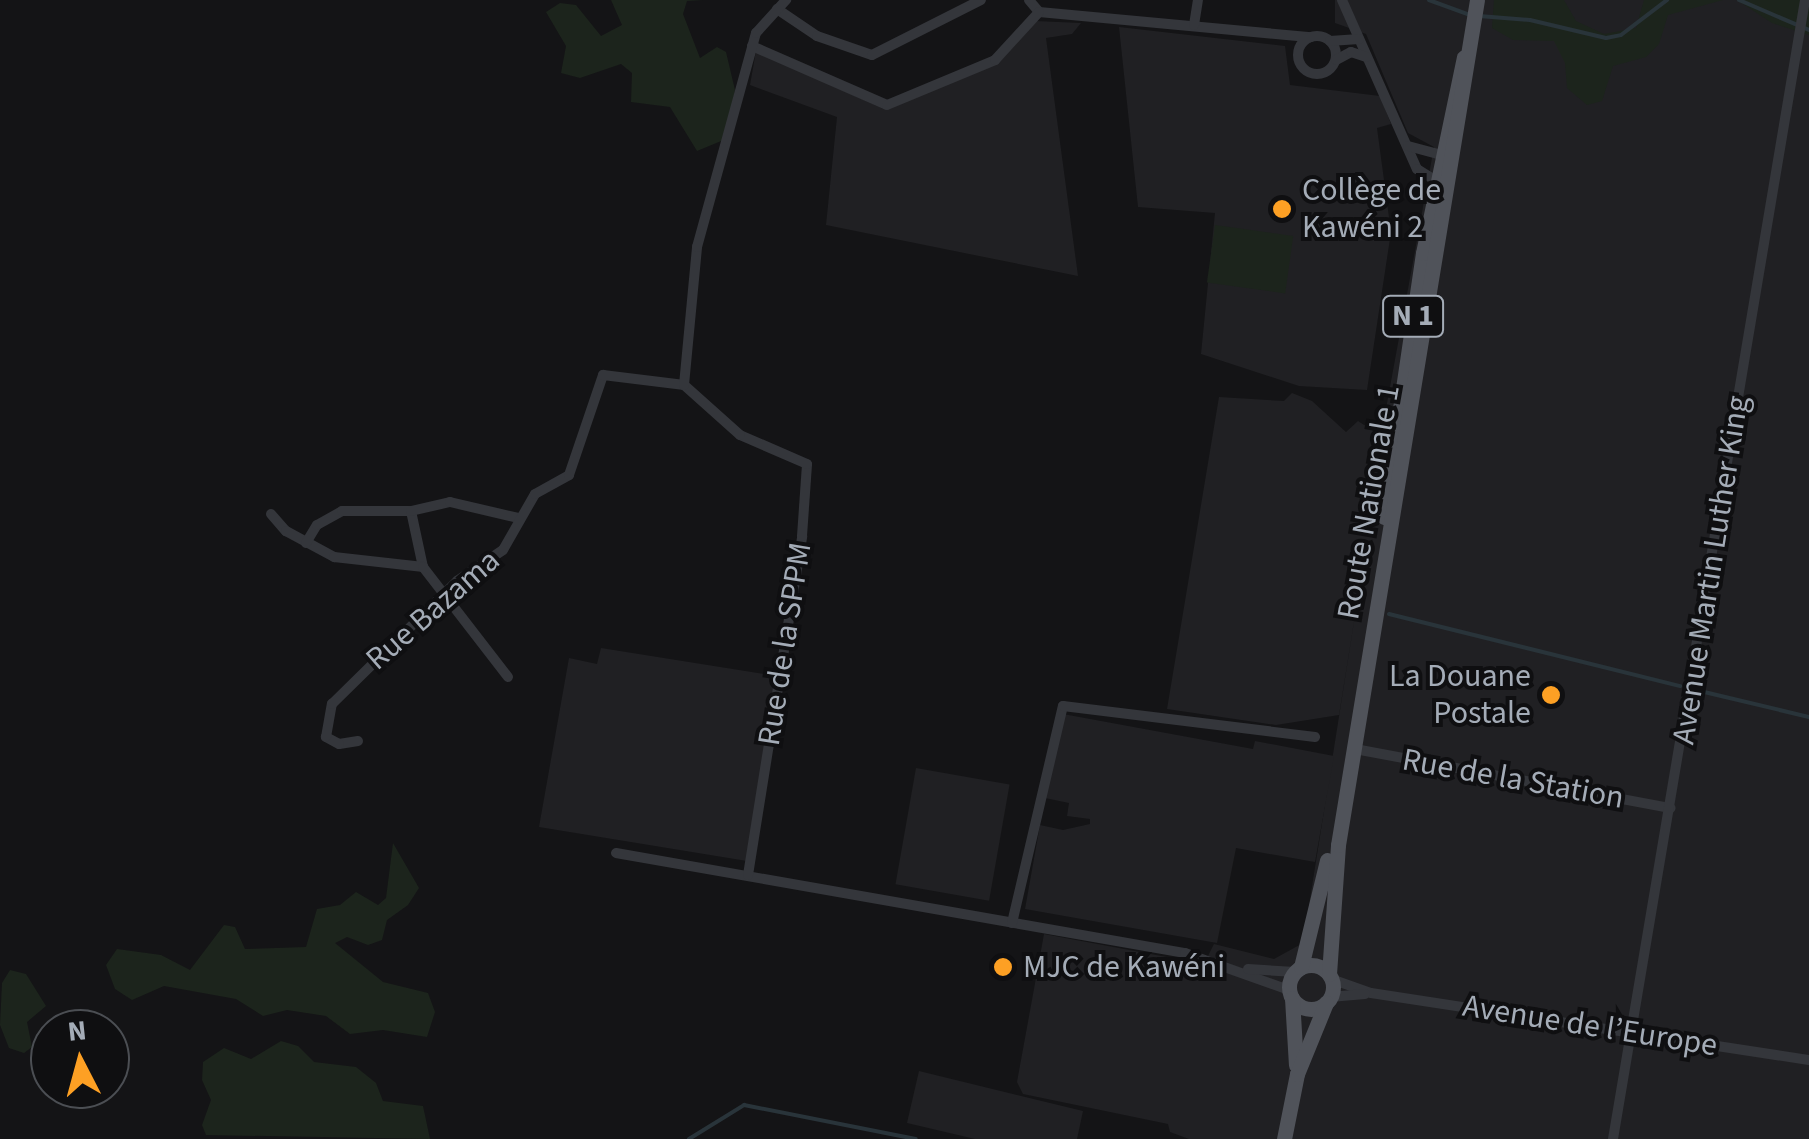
<!DOCTYPE html>
<html>
<head>
<meta charset="utf-8">
<style>
  body { margin:0 }
  #map { position:relative; width:1809px; height:1139px; overflow:hidden; background:#141416; font-family:"Source Sans 3",sans-serif }
  div>[style] { position:absolute }
  [style*='--x'] { left:calc(var(--x)*1px); top:calc(var(--y)*1px); width:calc(var(--w)*1px); rotate:calc(var(--a)*1deg) }
  .built>* { inset:0; background:#202023; transform-origin:0 0 }
  .green>* { inset:0; background:#1c241c; transform-origin:0 0 }
  .stream>* { height:4px; margin:-2px; padding:0 2px; transform-origin:2px; border-radius:2px; background:#29343a }
  .street>* { height:10px; margin:-5px; padding:0 5px; transform-origin:5px; border-radius:5px; background:#34363b }
  .street>.ring { margin:-5px; padding:0; box-sizing:content-box; background:none; border:10px solid #34363b; border-radius:50% }
  .primary>* { height:15px; margin:-7.5px; padding:0 7.5px; transform-origin:7.5px; border-radius:7.5px; background:#50535a }
  .primary>.ring { margin:-7.5px; padding:0; box-sizing:content-box; background:none; border:15px solid #50535a; border-radius:50% }
  .dots>* { width:28px; height:28px; translate:-50% -50%; box-sizing:border-box; border:5px solid #0f0f11; border-radius:50% }
  span { translate:-50% -50%; white-space:nowrap; text-align:center; line-height:1.15; -webkit-text-stroke:8px #0f0f11; paint-order:stroke }
  .shield-label span { padding:2px 8px; background:#0f0f11; border:2px solid; border-radius:8px; -webkit-text-stroke-width:0 }
  .shield-label { font-size:30px; color:#a4acb7; font-weight:700 }
  .poi-label { font-size:32px; color:#a4acb7 }
  .left { translate:0 -50%; text-align:left }
  .right { translate:-100% -50%; text-align:right }
  .street-label { font-size:32px; color:#a4acb7 }
  .north { position:absolute; left:30px; top:1009px; width:100px; height:100px; box-sizing:border-box; background:#0f0f11; border:2px solid #4b4e53; border-radius:50%; rotate:354deg; font-size:28px; font-weight:700; line-height:40px; text-align:center; color:#a4acb7 }
  .north::after { content:''; display:block; margin:auto; width:35px; height:45px; background:#fda024; clip-path:polygon(50% 0,100% 100%,50% 72%,0 100%) }
</style>
</head>
<body>
<div id="map">
  <div class="built">
    <i style="clip-path:polygon(1335px 0,1809px 0,1809px 1139px,1189px 1139px,1170px 1132px,1168px 1124px,1023px 1094px,1017px 1082px,1044px 934px,1204px 964px,1214px 944px,1274px 959px,1303px 943px,1358px 597px,1339px 715px,1276px 725px,1167px 709px,1219px 397px,1284px 401px,1292px 393px,1312px 401px,1346px 432px,1358px 421px,1381px 436px,1434px 147px,1408px 133px,1366px 34px,1335px 23px)"></i>
    <i style="clip-path:polygon(1035px 21px,1081px 23px,1072px 34px,1046px 38px,1078px 276px,826px 225px,837px 117px,750px 85px,756px 51px,886px 110px,1000px 61px)"></i>
    <i style="clip-path:polygon(1119px 27px,1285px 46px,1290px 85px,1380px 96px,1391px 124px,1377px 128px,1391px 232px,1367px 390px,1299px 386px,1201px 354px,1215px 213px,1138px 207px)"></i>
    <i style="clip-path:polygon(601px 648px,776px 676px,747px 861px,539px 827px,569px 658px,597px 664px)"></i>
    <i style="clip-path:polygon(1063px 714px,1253px 749px,1255px 741px,1334px 756px,1315px 862px,1236px 848px,1217px 943px,1025px 909px,1040px 825px,1063px 830px,1090px 824px,1090px 819px,1067px 816px,1069px 803px,1045px 798px)"></i>
    <i style="left:916px;top:768px;width:95px;height:118px;rotate:10deg"></i>
    <i style="clip-path:polygon(919px 1071px,1083px 1111px,1077px 1139px,975px 1139px,907px 1123px)"></i>
  </div>
  <div class="green">
    <i style="clip-path:polygon(611px 0,703px 0,687px 1px,683px 14px,700px 58px,717px 47px,726px 52px,735px 90px,726px 139px,697px 151px,670px 107px,631px 102px,632px 73px,621px 64px,580px 78px,561px 73px,566px 46px,546px 12px,560px 3px,576px 5px,601px 36px,622px 25px)"></i>
    <i style="clip-path:polygon(1494px 0,1564px 0,1576px 21px,1604px 34px,1636px 28px,1644px 0,1723px 0,1668px 15px,1659px 44px,1646px 57px,1613px 66px,1602px 101px,1587px 105px,1567px 88px,1565px 63px,1554px 41px,1513px 40px,1492px 28px)"></i>
    <i style="clip-path:polygon(1737px 0,1801px 0,1809px 5px,1809px 35px,1772px 23px)"></i>
    <i style="left:1215px;top:225px;width:79px;height:58px;rotate:8deg"></i>
    <i style="clip-path:polygon(393px 843px,419px 888px,408px 905px,387px 920px,382px 940px,368px 945px,347px 937px,335px 943px,383px 982px,428px 993px,435px 1012px,427px 1037px,383px 1030px,350px 1034px,326px 1016px,287px 1010px,263px 1016px,236px 999px,164px 986px,132px 1000px,115px 989px,106px 965px,117px 949px,161px 955px,190px 970px,224px 925px,235px 927px,245px 949px,306px 947px,317px 909px,340px 905px,356px 892px,378px 905px,386px 898px)"></i>
    <i style="clip-path:polygon(10px 970px,26px 974px,46px 1006px,27px 1022px,32px 1047px,24px 1053px,9px 1048px,0 1025px,2px 983px)"></i>
    <i style="clip-path:polygon(281px 1041px,298px 1046px,314px 1062px,356px 1067px,376px 1083px,383px 1101px,423px 1106px,430px 1139px,206px 1135px,202px 1125px,211px 1100px,202px 1080px,203px 1062px,224px 1048px,251px 1059px)"></i>
  </div>
  <div class="stream">
    <i style="--x:1429;--y:0;--w:44;--a:20.1"></i>
    <i style="--x:1739;--y:0;--w:76;--a:23.2"></i>
    <i style="--x:1479;--y:16;--w:51;--a:4.5"></i>
    <i style="--x:1530;--y:20;--w:78;--a:13.3"></i>
    <i style="--x:1606;--y:38;--w:15;--a:-11"></i>
    <i style="--x:1621;--y:35;--w:58;--a:-37.3"></i>
    <i style="--x:1389;--y:614;--w:300;--a:13.9"></i>
    <i style="--x:1700;--y:691;--w:112;--a:13.4"></i>
    <i style="--x:689;--y:1139;--w:65;--a:-31.7"></i>
    <i style="--x:744;--y:1105;--w:175;--a:11.2"></i>
  </div>
  <div class="street">
    <i style="--x:1029;--y:0;--w:16;--a:50"></i>
    <i style="--x:1039;--y:12;--w:273;--a:5.3"></i>
    <i style="--x:1342;--y:0;--w:185;--a:66.1"></i>
    <i style="--x:1417;--y:169;--w:28;--a:32"></i>
    <i style="--x:777;--y:9;--w:48;--a:34"></i>
    <i style="--x:817;--y:36;--w:58;--a:19.1"></i>
    <i style="--x:872;--y:55;--w:122;--a:-26.8"></i>
    <i style="--x:1194;--y:25;--w:25;--a:-81"></i>
    <i class="ring" style="left:1298px;top:36px;width:28px;height:28px"></i>
    <i style="--x:1330;--y:41;--w:29;--a:-4"></i>
    <i style="--x:752;--y:46;--w:147;--a:23.6"></i>
    <i style="--x:887;--y:105;--w:117;--a:-22.6"></i>
    <i style="--x:995;--y:60;--w:65;--a:-47.5"></i>
    <i style="--x:1336;--y:60;--w:17;--a:-28"></i>
    <i style="--x:1351;--y:52;--w:16;--a:18"></i>
    <i style="--x:1408;--y:146;--w:42;--a:15"></i>
    <i style="--x:411;--y:511;--w:57;--a:77.9"></i>
    <i style="--x:271;--y:514;--w:23;--a:49"></i>
    <i style="--x:286;--y:531;--w:55;--a:28.4"></i>
    <i style="--x:334;--y:557;--w:90;--a:6.4"></i>
    <i style="--x:423;--y:567;--w:139;--a:52.3"></i>
    <i style="--x:306;--y:543;--w:21;--a:-59"></i>
    <i style="--x:317;--y:525;--w:29;--a:-29"></i>
    <i style="--x:342;--y:511;--w:69;--a:0"></i>
    <i style="--x:411;--y:511;--w:40;--a:-13"></i>
    <i style="--x:450;--y:502;--w:70;--a:13.2"></i>
    <i style="--x:358;--y:741;--w:19;--a:171"></i>
    <i style="--x:339;--y:744;--w:15;--a:-152"></i>
    <i style="--x:326;--y:737;--w:34;--a:-80"></i>
    <i style="--x:332;--y:704;--w:175;--a:-44.5"></i>
    <i style="--x:457;--y:581;--w:55;--a:-34"></i>
    <i style="--x:503;--y:550;--w:64;--a:-60.3"></i>
    <i style="--x:535;--y:494;--w:39;--a:-29"></i>
    <i style="--x:569;--y:475;--w:106;--a:-71.2"></i>
    <i style="--x:603;--y:375;--w:82;--a:7"></i>
    <i style="--x:1355;--y:749;--w:321;--a:10.6"></i>
    <i style="--x:616;--y:853;--w:578;--a:9.97"></i>
    <i style="--x:1185;--y:953;--w:110;--a:19.6"></i>
    <i style="--x:748;--y:875;--w:343;--a:-80.9"></i>
    <i style="--x:802;--y:536;--w:72;--a:-86"></i>
    <i style="--x:807;--y:464;--w:73;--a:-156.6"></i>
    <i style="--x:740;--y:435;--w:75;--a:-138.2"></i>
    <i style="--x:684;--y:385;--w:139;--a:-84.6"></i>
    <i style="--x:697;--y:247;--w:222;--a:-74.6"></i>
    <i style="--x:756;--y:33;--w:45;--a:-47.7"></i>
    <i style="--x:1012;--y:923;--w:223;--a:-76.8"></i>
    <i style="--x:1063;--y:706;--w:254;--a:7"></i>
    <i style="--x:1248;--y:969;--w:47;--a:3.7"></i>
    <i style="--x:1331;--y:979;--w:42;--a:19.3"></i>
    <i style="--x:1371;--y:993;--w:443;--a:8.7"></i>
    <i style="--x:1330;--y:997;--w:35;--a:-5"></i>
    <i style="--x:1613;--y:1139;--w:1155;--a:-80.43"></i>
  </div>
  <div class="primary">
    <i style="--x:1384;--y:517;--w:267;--a:-81.6"></i>
    <i style="--x:1423;--y:253;--w:200;--a:-78.2"></i>
    <i class="ring" style="left:1289px;top:965px;width:29px;height:29px"></i>
    <i style="--x:1301;--y:967;--w:110;--a:-76.3"></i>
    <i style="--x:1329;--y:974;--w:129;--a:-86"></i>
    <i style="--x:1338;--y:845;--w:856;--a:-80.66"></i>
    <i style="--x:1292;--y:998;--w:67;--a:86.6"></i>
    <i style="--x:1284;--y:1139;--w:66;--a:-78.7"></i>
    <i style="--x:1297;--y:1074;--w:77;--a:-67.8"></i>
  </div>
  <div class="dots">
    <i style="left:1282px;top:209px;background:#fda024"></i>
    <i style="left:1551px;top:695px;background:#fda024"></i>
    <i style="left:1003px;top:967px;background:#fda024"></i>
  </div>
  <div class="shield-label">
    <span style="left:1413px;top:316px">N 1</span>
  </div>
  <div class="poi-label">
    <span class="left" style="left:1302px;top:209px">Collège de<br>Kawéni 2</span>
    <span class="right" style="left:1531px;top:695px">La Douane<br>Postale</span>
    <span class="left" style="left:1023px;top:967px">MJC de Kawéni</span>
  </div>
  <div class="street-label">
    <span style="left:1369px;top:502px;rotate:-80deg">Route Nationale 1</span>
    <span style="left:1711px;top:570px;rotate:-81deg">Avenue Martin Luther King</span>
    <span style="left:433px;top:610px;rotate:-41deg">Rue Bazama</span>
    <span style="left:785px;top:644px;rotate:-81deg">Rue de la SPPM</span>
    <span style="left:1513px;top:779px;rotate:10deg">Rue de la Station</span>
    <span style="left:1590px;top:1026px;rotate:9deg">Avenue de l’Europe</span>
  </div>
  <div class="north">N</div>
</div>
</body>
</html>
